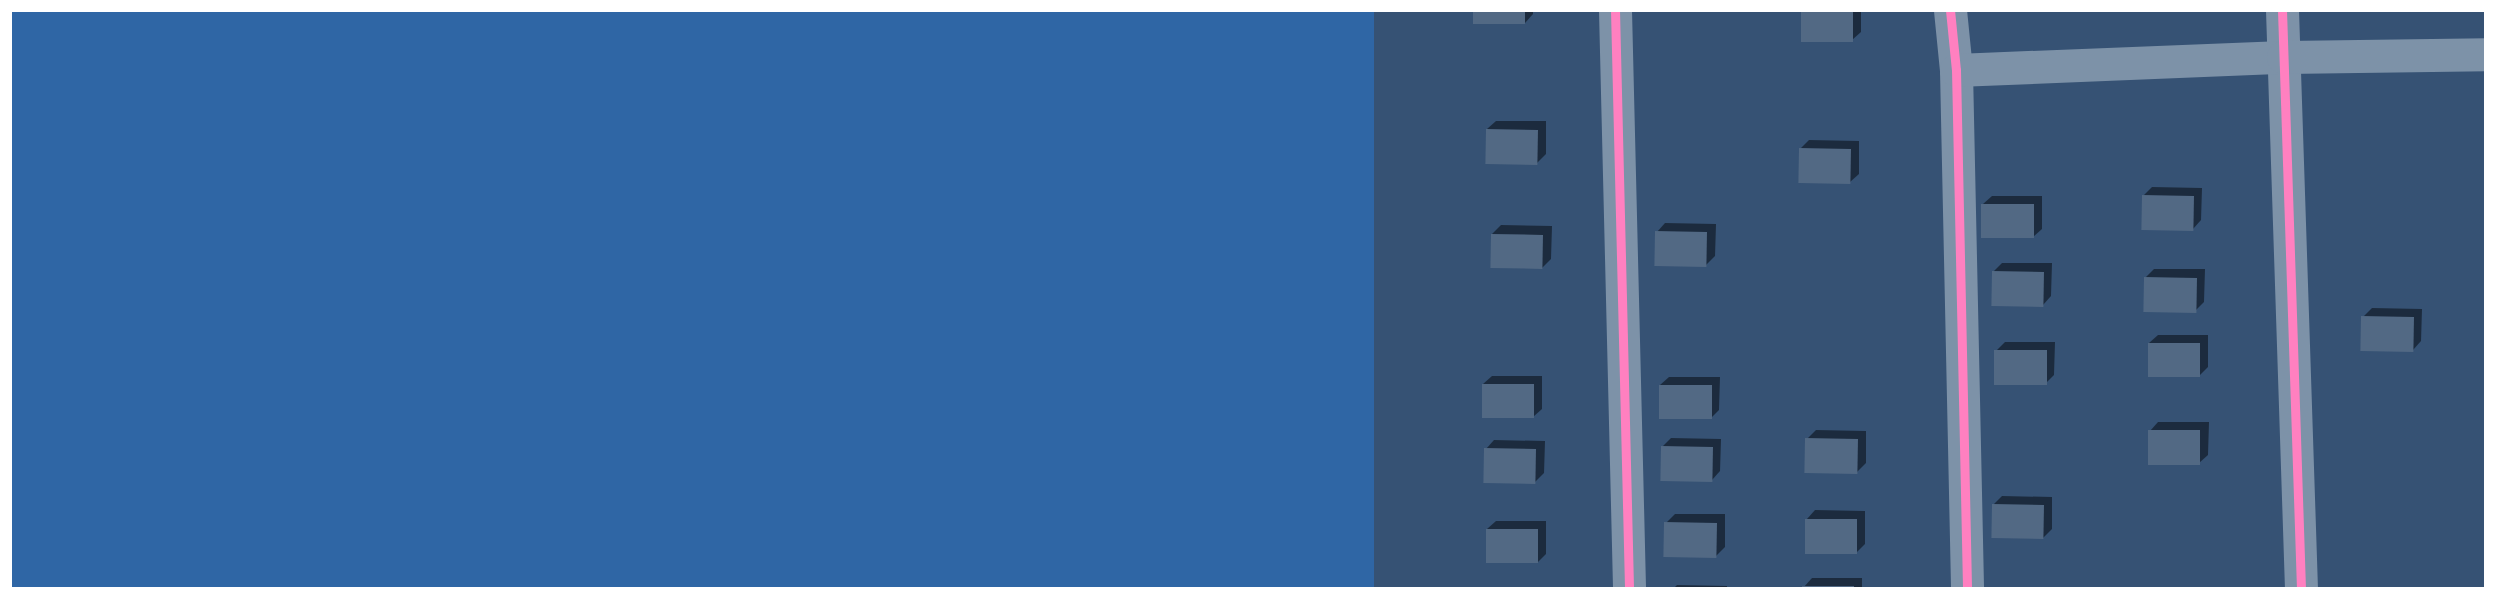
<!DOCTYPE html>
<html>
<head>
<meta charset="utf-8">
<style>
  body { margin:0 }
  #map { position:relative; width:2496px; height:599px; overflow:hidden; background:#365274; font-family:"Public Sans",sans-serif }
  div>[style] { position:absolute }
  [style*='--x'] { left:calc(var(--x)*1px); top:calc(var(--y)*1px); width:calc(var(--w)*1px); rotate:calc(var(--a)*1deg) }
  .green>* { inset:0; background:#2f66a5; transform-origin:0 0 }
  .shadow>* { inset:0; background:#0007 }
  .building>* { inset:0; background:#526984; transform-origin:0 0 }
  .minor>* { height:33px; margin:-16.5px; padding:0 16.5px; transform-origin:16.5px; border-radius:16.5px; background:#7d92a8 }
  .cycleway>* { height:9px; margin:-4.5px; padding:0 4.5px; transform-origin:4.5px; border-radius:4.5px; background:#ff80c0 }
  span { translate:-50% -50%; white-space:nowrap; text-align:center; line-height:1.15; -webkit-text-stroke:5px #1b4f8f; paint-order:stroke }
  .frame { position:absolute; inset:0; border:12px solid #fff; pointer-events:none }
</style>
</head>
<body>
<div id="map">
  <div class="green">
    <i style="left:10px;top:11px;width:1364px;height:577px"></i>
  </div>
  <div class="shadow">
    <i style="clip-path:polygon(1475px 10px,1533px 10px,1533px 14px,1525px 23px)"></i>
    <i style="clip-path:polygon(1802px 10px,1861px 10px,1861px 32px,1852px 40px)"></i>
    <i style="clip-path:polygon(1496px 121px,1546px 121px,1546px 154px,1537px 163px,1487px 129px)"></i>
    <i style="clip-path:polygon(1809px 140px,1859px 141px,1859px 174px,1850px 182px,1800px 149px)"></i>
    <i style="clip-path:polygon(2152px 187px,2202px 188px,2201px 220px,2193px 229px,2143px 196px)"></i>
    <i style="clip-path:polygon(1992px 196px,2042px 196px,2042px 229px,2033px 237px,1983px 204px)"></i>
    <i style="clip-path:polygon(1665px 223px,1716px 224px,1715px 256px,1706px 265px,1657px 232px)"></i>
    <i style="clip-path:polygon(1501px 225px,1552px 226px,1551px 259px,1542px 268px,1492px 234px)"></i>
    <i style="clip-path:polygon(2002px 263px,2052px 263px,2051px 296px,2043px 305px,1993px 272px)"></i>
    <i style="clip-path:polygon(2154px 269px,2205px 269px,2204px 302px,2195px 311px,2145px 278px)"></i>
    <i style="clip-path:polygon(2372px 308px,2422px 309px,2421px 341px,2413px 350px,2363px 317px)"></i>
    <i style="clip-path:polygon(2158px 335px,2208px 335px,2208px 367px,2199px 376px,2149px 343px)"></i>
    <i style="clip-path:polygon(2005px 342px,2055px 342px,2054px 375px,2046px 383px,1996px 351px)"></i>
    <i style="clip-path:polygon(1492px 376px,1542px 376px,1542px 409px,1533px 417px,1483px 384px)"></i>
    <i style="clip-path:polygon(1669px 377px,1720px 377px,1719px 410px,1711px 418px,1660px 385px)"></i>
    <i style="clip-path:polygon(2158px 422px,2209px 422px,2208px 455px,2199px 463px,2150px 431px)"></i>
    <i style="clip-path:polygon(1816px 430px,1866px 431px,1866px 463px,1857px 472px,1807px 439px)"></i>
    <i style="clip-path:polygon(1671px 438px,1721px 439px,1720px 471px,1712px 480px,1662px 447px)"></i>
    <i style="clip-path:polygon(1494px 440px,1545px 441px,1544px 473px,1535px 482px,1486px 449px)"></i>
    <i style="clip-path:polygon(2002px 496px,2052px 497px,2052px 529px,2043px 538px,1993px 505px)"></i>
    <i style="clip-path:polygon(1815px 510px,1865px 511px,1865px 544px,1856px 553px,1807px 519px)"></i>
    <i style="clip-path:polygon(1675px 514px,1725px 514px,1725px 547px,1716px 556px,1666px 523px)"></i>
    <i style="clip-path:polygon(1496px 521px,1546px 521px,1546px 554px,1537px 563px,1487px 529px)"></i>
    <i style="clip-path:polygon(1812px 578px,1862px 578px,1862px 588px,1803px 588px)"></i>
    <i style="clip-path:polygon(1677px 585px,1727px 586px,1727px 588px,1674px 588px)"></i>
  </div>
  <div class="building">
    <i style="left:1473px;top:10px;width:52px;height:14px"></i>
    <i style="left:1801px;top:10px;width:52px;height:32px"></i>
    <i style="left:1486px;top:129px;width:52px;height:35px;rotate:1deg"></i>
    <i style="left:1799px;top:148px;width:52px;height:35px;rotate:1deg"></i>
    <i style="left:2142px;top:195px;width:52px;height:35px;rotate:1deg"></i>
    <i style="left:1981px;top:204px;width:53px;height:34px"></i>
    <i style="left:1655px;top:231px;width:52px;height:35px;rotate:1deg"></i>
    <i style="left:1491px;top:234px;width:52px;height:34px;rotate:1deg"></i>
    <i style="left:1992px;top:271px;width:52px;height:35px;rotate:1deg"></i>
    <i style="left:2144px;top:277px;width:53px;height:35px;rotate:1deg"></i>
    <i style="left:2361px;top:316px;width:53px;height:35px;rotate:1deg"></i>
    <i style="left:2148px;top:343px;width:52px;height:34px"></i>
    <i style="left:1994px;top:350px;width:53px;height:35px"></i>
    <i style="left:1482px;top:384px;width:52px;height:34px"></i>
    <i style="left:1659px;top:385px;width:53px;height:34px"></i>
    <i style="left:2148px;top:430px;width:52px;height:35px"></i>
    <i style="left:1805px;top:438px;width:53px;height:35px;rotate:1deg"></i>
    <i style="left:1661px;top:446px;width:52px;height:35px;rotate:1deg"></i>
    <i style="left:1484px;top:448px;width:52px;height:35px;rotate:1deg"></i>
    <i style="left:1992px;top:504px;width:52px;height:34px;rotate:1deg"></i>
    <i style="left:1805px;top:519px;width:52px;height:35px"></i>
    <i style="left:1664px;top:522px;width:53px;height:35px;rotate:1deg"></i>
    <i style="left:1486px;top:529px;width:52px;height:34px"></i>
    <i style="left:1802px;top:586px;width:52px;height:2px"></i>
  </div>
  <div class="minor">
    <i style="--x:1615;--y:10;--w:578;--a:88.61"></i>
    <i style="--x:1950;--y:10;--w:60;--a:84.3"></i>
    <i style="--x:1956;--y:70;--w:518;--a:88.78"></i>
    <i style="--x:2282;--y:10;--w:578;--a:88.12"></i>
    <i style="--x:1956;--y:70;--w:327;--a:-2.3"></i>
    <i style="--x:2283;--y:57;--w:203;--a:-0.8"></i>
  </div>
  <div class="cycleway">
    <i style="--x:1615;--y:10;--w:578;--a:88.61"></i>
    <i style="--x:1950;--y:10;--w:60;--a:84.3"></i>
    <i style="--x:1956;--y:70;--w:518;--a:88.78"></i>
    <i style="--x:2282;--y:10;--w:578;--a:88.12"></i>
  </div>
  <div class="frame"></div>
</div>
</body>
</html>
